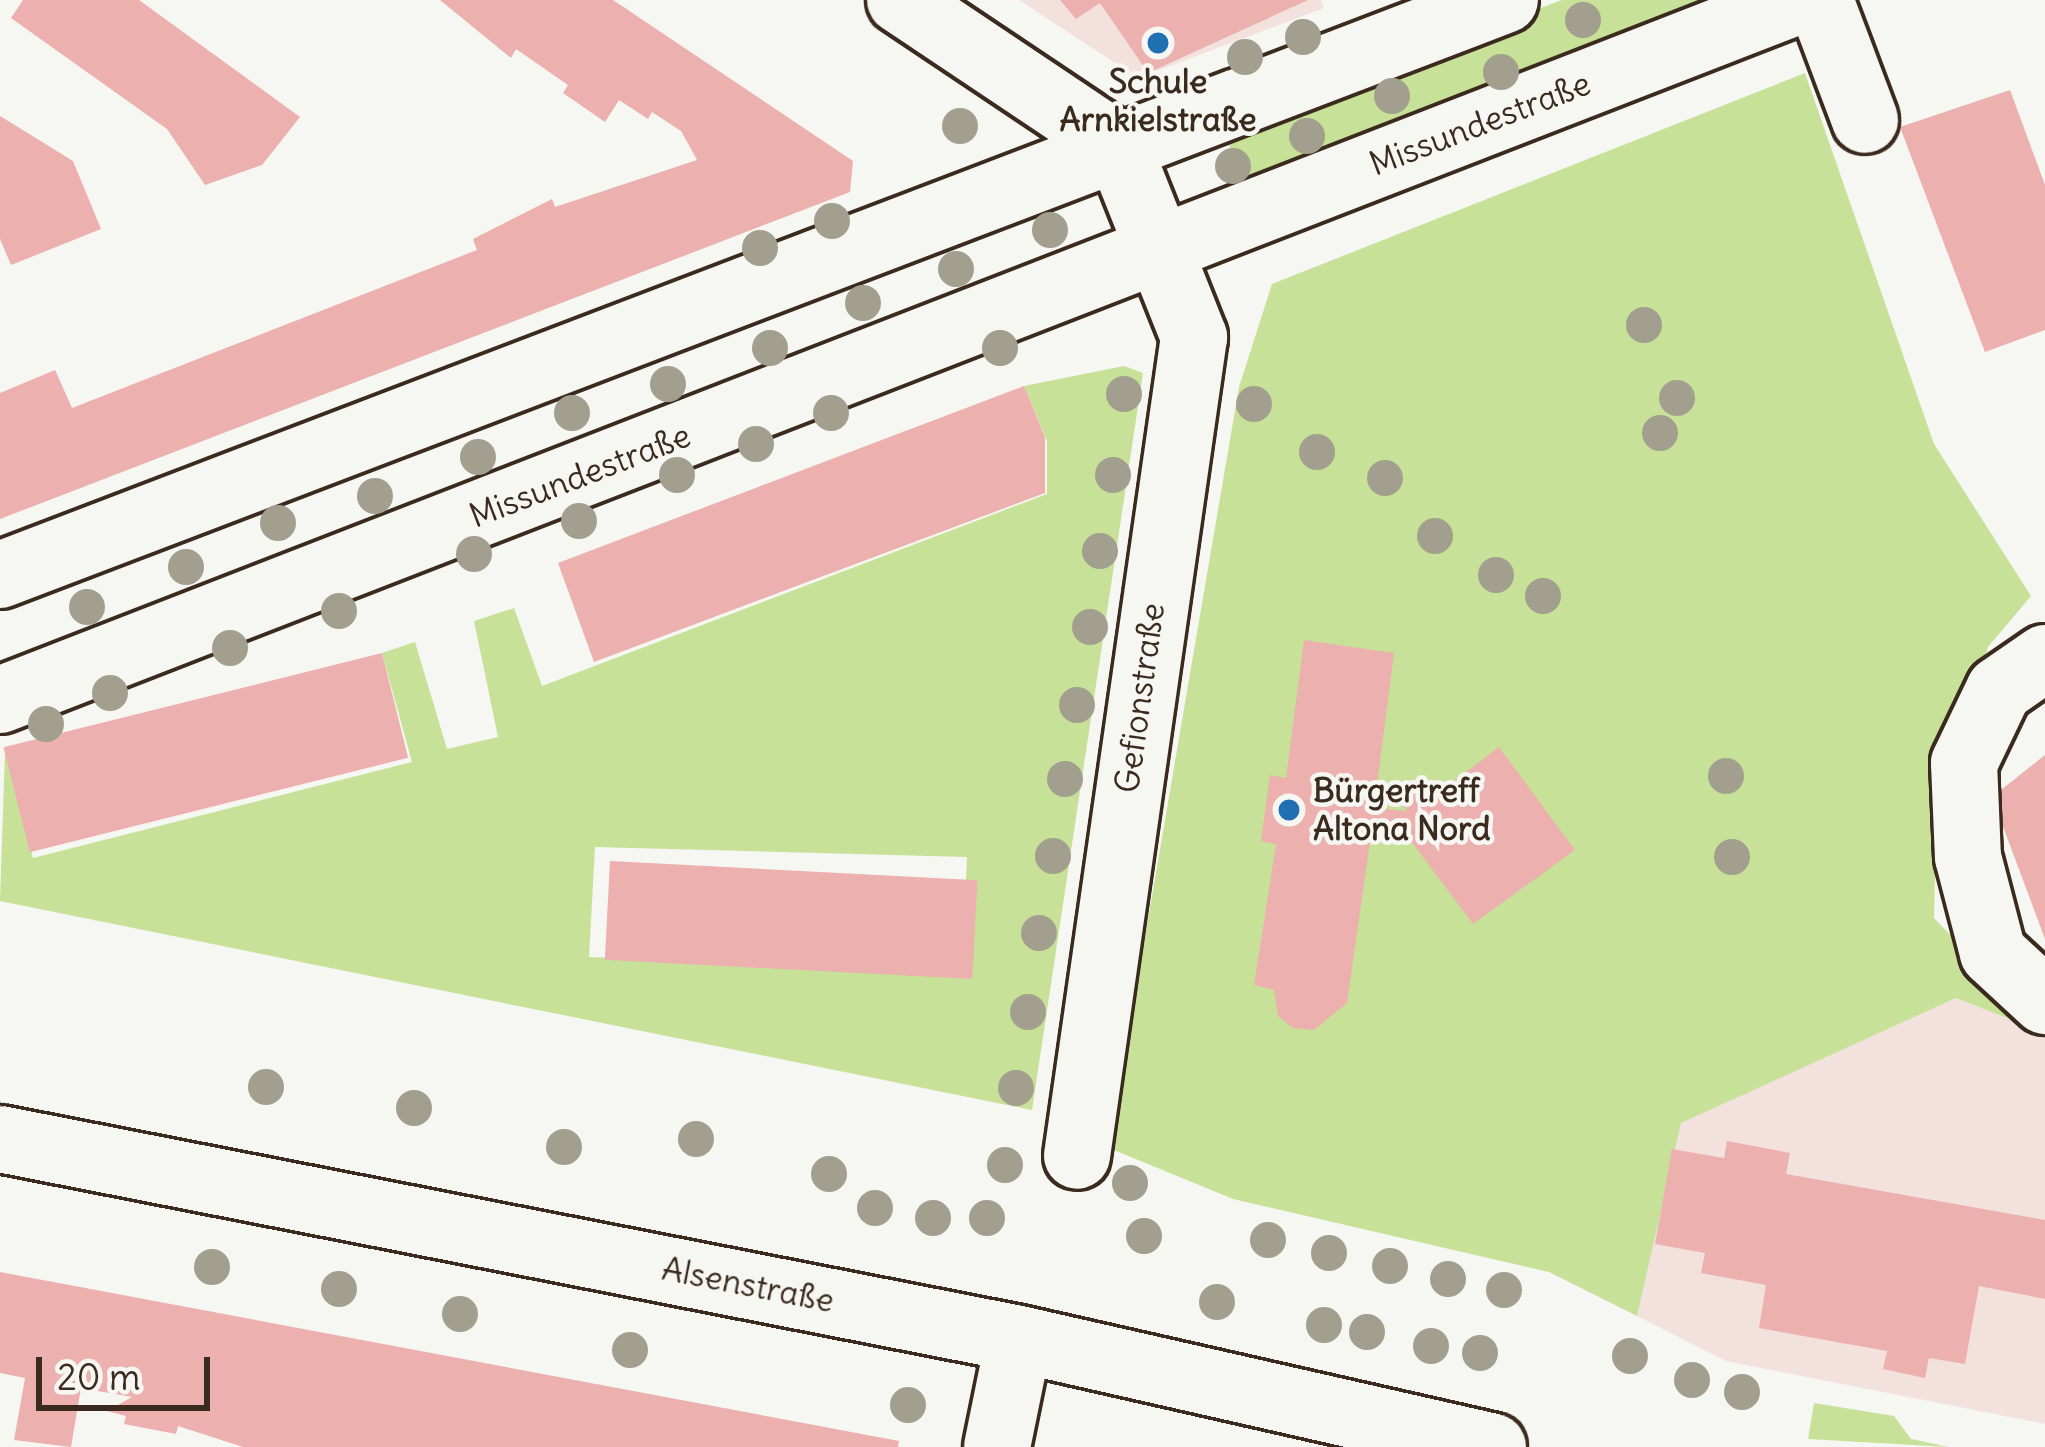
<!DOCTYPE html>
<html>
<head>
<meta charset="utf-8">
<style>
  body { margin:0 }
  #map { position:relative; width:2045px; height:1447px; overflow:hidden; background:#f6f6f2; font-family:Delius,sans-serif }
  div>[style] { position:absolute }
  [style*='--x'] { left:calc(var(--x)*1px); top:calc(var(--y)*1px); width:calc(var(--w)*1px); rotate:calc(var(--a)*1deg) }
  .built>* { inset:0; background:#f3e1de }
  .green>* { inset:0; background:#c7e198 }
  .building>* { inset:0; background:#ecb0af; transform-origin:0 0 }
  .roads { filter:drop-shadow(3px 0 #3b2a1e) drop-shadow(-3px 0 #3b2a1e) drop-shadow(0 3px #3b2a1e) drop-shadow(0 -3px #3b2a1e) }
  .minor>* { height:66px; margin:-33px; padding:0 33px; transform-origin:33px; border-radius:33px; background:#f6f6f2 }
  .major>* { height:66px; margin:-33px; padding:0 33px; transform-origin:33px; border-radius:33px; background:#f6f6f2 }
  .trees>* { width:36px; height:36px; margin:-18px; border-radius:50%; background:#a29f8e }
  .dots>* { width:33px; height:33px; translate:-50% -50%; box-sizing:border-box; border:6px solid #f6f6f2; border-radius:50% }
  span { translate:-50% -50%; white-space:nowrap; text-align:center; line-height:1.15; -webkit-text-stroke:9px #f6f6f2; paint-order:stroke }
  .poi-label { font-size:33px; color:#3b2a1e; font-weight:700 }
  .left { translate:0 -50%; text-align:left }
  .street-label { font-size:33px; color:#3b2a1e }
  .scale { position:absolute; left:36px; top:1357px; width:174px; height:54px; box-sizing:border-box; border:6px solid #3b2a1e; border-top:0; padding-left:15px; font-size:36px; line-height:42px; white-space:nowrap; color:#3b2a1e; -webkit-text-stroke:9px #f6f6f2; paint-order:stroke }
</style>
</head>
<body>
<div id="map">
  <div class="built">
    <i style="clip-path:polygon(1019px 0,1321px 0,1324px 8px,1138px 78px)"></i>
    <i style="clip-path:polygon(1956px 998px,2045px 1033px,2045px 1424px,1726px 1361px,1637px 1316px,1680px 1123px)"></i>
  </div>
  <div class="green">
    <i style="clip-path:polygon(1562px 0,1748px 0,1245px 189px,1223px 128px)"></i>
    <i style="clip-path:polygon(1805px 73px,1934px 444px,2031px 596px,1988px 647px,1936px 832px,1934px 918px,2045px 1033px,1956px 998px,1681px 1123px,1637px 1316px,1549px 1272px,1233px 1199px,1109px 1148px,1239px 387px,1272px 284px)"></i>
    <i style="clip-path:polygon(evenodd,1124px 366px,1143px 373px,1032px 1110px,0 901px,5px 751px,33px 858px,412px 762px,382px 653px,415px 642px,447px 749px,498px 737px,474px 621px,514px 608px,542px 686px,1047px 494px,1047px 441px,1024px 386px,1124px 366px,595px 847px,967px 857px,962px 970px,589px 957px,595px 847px)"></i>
    <i style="clip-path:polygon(1814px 1403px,1894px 1416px,1911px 1439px,1949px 1447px,1808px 1439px)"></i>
  </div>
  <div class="building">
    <i style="clip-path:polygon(23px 0,139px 0,300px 117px,262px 165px,205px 185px,167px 129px,11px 18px)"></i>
    <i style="clip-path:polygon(440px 0,613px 0,853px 161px,850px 192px,0 519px,0 393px,55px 370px,72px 408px,477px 250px,473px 239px,552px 199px,555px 207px,697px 160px,681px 131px,652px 112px,648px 119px,619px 100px,605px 122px,563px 93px,568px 85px,516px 49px,511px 58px)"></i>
    <i style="clip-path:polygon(1060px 0,1308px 0,1148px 73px,1100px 3px,1076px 19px)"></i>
    <i style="clip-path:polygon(2010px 90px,2045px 185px,2045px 330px,1985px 352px,1900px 127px)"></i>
    <i style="clip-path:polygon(0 116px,73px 161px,101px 229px,11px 265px,0 239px)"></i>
    <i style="clip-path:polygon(1024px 386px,1045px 437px,1045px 493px,594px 662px,558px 563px)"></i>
    <i style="clip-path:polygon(1304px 640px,1394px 653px,1374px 808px,1407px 811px,1399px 799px,1419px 782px,1432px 798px,1499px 747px,1575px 850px,1473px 924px,1401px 828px,1372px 828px,1347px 1003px,1314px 1030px,1293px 1028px,1278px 1016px,1274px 990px,1254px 985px,1276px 844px,1261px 841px,1270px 775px,1286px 778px)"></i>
    <i style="left:382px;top:653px;width:108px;height:390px;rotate:76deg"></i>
    <i style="clip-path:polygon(2045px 755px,2045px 939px,1992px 797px)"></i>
    <i style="left:610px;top:861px;width:368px;height:99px;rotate:3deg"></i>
    <i style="clip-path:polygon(1727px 1141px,1790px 1153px,1786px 1174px,2045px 1220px,2045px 1299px,1979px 1286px,1965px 1364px,1929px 1358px,1925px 1378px,1883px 1369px,1887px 1351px,1759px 1328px,1766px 1285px,1701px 1273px,1705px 1253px,1655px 1244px,1672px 1149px,1724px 1158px)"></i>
    <i style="clip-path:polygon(0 1272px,899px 1441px,898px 1447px,243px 1447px,178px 1426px,176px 1434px,124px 1424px,126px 1416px,107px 1411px,132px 1397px,81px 1388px,71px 1447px,14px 1440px,25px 1378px,0 1373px)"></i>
  </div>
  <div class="roads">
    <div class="minor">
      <i style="--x:900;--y:0;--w:262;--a:33.8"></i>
      <i style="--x:1118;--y:146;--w:206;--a:68.3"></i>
      <i style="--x:1194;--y:337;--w:827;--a:98.13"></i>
      <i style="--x:1820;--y:0;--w:128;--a:69.4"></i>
      <i style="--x:0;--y:575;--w:1611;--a:-20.91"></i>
      <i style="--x:2045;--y:658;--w:56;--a:145.2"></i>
      <i style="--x:1999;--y:690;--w:81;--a:115.6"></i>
      <i style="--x:1964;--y:763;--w:94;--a:87.6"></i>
      <i style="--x:1968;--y:857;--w:99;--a:75.4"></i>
      <i style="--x:1993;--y:953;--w:71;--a:42.7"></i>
      <i style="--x:0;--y:700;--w:1931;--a:-21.25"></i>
      <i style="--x:997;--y:1447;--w:110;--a:-78.5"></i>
    </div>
    <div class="major">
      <i style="--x:0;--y:1139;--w:1038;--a:11.1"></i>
      <i style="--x:1019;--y:1339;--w:486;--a:12.8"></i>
    </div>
  </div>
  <div class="trees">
    <i style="left:1583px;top:20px"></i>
    <i style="left:1303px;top:37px"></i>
    <i style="left:1245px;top:57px"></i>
    <i style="left:1501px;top:72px"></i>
    <i style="left:1392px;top:96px"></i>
    <i style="left:960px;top:126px"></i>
    <i style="left:1307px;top:136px"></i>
    <i style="left:1233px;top:166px"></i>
    <i style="left:832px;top:221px"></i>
    <i style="left:1050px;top:230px"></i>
    <i style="left:760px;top:248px"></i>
    <i style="left:956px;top:269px"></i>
    <i style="left:863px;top:303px"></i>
    <i style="left:1644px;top:325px"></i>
    <i style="left:770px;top:348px"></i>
    <i style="left:1000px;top:348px"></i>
    <i style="left:668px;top:384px"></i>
    <i style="left:1124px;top:394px"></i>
    <i style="left:1677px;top:398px"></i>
    <i style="left:1254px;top:404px"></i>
    <i style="left:572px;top:413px"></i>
    <i style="left:831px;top:413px"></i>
    <i style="left:1660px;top:433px"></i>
    <i style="left:756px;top:444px"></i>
    <i style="left:1317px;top:452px"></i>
    <i style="left:478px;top:457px"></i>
    <i style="left:677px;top:475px"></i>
    <i style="left:1113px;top:475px"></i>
    <i style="left:1385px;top:478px"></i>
    <i style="left:375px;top:496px"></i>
    <i style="left:579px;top:521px"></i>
    <i style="left:278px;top:523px"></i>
    <i style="left:1435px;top:536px"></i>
    <i style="left:1100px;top:551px"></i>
    <i style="left:474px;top:554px"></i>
    <i style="left:186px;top:567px"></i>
    <i style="left:1496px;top:575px"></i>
    <i style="left:1543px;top:596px"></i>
    <i style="left:87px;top:607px"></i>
    <i style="left:339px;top:611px"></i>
    <i style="left:1090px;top:627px"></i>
    <i style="left:230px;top:648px"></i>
    <i style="left:110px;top:693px"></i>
    <i style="left:1077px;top:705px"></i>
    <i style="left:46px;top:724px"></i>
    <i style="left:1726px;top:776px"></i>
    <i style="left:1065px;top:779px"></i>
    <i style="left:1053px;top:856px"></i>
    <i style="left:1732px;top:857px"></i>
    <i style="left:1039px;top:933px"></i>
    <i style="left:1028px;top:1012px"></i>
    <i style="left:266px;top:1087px"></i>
    <i style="left:1016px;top:1088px"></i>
    <i style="left:414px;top:1108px"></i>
    <i style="left:696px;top:1139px"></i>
    <i style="left:564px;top:1147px"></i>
    <i style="left:1005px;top:1165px"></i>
    <i style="left:829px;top:1174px"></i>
    <i style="left:1130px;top:1183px"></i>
    <i style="left:875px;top:1208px"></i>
    <i style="left:933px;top:1218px"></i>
    <i style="left:987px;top:1218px"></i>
    <i style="left:1144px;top:1236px"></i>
    <i style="left:1268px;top:1240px"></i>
    <i style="left:1329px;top:1253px"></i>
    <i style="left:1390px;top:1266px"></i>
    <i style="left:212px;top:1267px"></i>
    <i style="left:1448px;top:1279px"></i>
    <i style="left:339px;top:1289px"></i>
    <i style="left:1504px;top:1290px"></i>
    <i style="left:1217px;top:1302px"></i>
    <i style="left:460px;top:1314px"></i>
    <i style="left:1324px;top:1325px"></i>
    <i style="left:1367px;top:1332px"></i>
    <i style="left:1431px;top:1346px"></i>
    <i style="left:630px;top:1350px"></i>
    <i style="left:1480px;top:1353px"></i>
    <i style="left:1630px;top:1356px"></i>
    <i style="left:1692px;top:1380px"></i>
    <i style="left:1742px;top:1392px"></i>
    <i style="left:908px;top:1405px"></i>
  </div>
  <div class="dots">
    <i style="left:1158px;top:43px;background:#1f6fb2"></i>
    <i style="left:1289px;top:810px;background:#1f6fb2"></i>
  </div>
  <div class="poi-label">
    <span style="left:1158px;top:101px">Schule<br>Arnkielstraße</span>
    <span class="left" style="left:1313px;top:810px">Bürgertreff<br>Altona Nord</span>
  </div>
  <div class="street-label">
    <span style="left:1480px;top:124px;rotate:-21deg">Missundestraße</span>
    <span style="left:580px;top:476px;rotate:-21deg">Missundestraße</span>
    <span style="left:1140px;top:698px;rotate:-82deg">Gefionstraße</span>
    <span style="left:748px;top:1285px;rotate:11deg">Alsenstraße</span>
  </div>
  <div class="scale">20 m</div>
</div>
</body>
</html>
